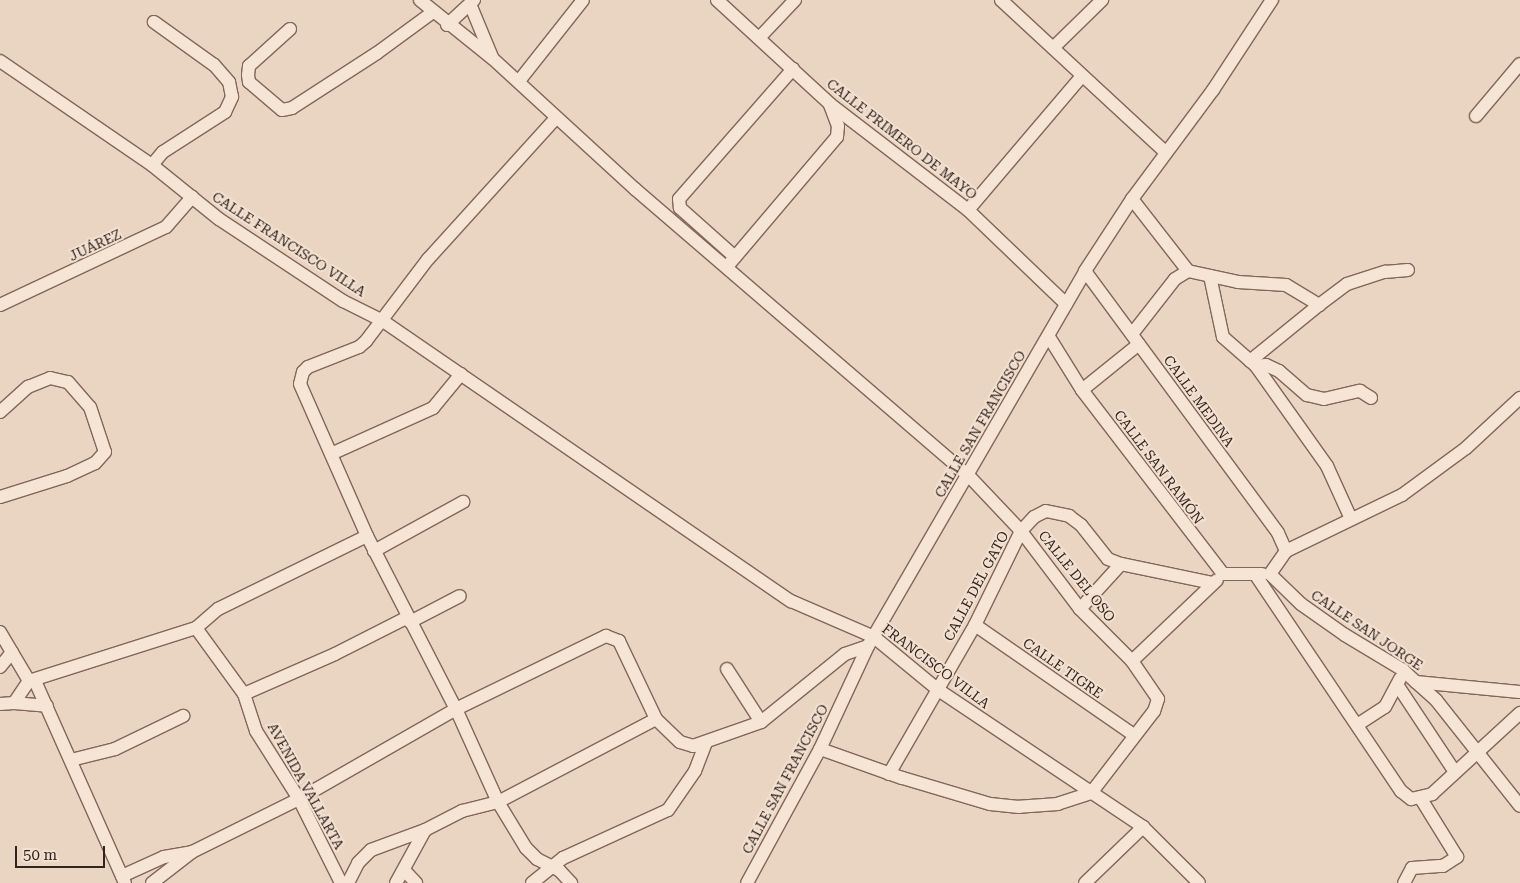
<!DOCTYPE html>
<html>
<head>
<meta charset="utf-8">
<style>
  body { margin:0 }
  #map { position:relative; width:1520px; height:883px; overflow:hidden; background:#ead5c2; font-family:"Roboto Serif",serif }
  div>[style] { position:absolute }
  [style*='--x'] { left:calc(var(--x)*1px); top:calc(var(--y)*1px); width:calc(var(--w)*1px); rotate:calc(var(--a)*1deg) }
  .roads { filter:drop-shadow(1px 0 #82665a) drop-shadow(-1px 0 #82665a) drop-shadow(0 1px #82665a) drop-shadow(0 -1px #82665a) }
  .minor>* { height:12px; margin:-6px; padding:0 6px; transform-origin:6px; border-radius:6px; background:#f6e4d4 }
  span { translate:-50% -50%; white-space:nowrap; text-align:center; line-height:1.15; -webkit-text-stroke:4px #f2e1d1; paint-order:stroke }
  .street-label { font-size:14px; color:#33231e }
  .scale { position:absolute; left:15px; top:846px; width:90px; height:22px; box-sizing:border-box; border:2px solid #33231e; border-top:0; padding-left:6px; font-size:15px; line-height:18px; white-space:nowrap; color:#33231e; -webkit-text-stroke:4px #f2e1d1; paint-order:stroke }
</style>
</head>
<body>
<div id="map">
  <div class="roads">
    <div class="minor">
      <i style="--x:420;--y:0;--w:92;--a:38.9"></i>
      <i style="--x:492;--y:58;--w:194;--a:42.5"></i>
      <i style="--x:635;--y:189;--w:439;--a:40.7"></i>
      <i style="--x:968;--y:475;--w:77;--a:46.6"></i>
      <i style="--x:1021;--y:531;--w:98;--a:52.9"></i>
      <i style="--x:1080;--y:609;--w:74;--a:45"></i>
      <i style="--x:1132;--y:661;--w:46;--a:55.6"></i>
      <i style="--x:1158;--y:699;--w:13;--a:108"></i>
      <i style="--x:1154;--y:711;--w:103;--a:127.5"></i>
      <i style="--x:1091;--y:793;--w:35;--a:162"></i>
      <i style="--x:1058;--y:804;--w:39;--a:176"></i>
      <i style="--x:1019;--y:807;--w:29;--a:-174"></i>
      <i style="--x:990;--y:804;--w:92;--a:-163.5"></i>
      <i style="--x:902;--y:778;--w:87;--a:-160.5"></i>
      <i style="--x:717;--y:0;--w:154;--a:42.6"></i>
      <i style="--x:830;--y:104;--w:174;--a:37.5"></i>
      <i style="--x:968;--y:210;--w:136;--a:43.8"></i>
      <i style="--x:1001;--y:0;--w:224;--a:42.8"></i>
      <i style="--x:470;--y:4;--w:57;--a:67.5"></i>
      <i style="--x:447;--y:25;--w:37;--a:-43"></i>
      <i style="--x:290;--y:29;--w:55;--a:137.9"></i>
      <i style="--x:249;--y:66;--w:9;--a:96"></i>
      <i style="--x:248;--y:75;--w:7;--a:82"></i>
      <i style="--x:249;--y:82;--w:43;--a:40.3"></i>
      <i style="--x:282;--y:110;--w:10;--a:-11"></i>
      <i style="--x:292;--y:108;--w:101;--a:-32.9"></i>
      <i style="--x:377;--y:53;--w:69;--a:-36.2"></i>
      <i style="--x:760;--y:37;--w:51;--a:-46.6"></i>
      <i style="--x:1053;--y:48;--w:69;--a:-44.4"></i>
      <i style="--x:0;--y:61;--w:184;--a:34.4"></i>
      <i style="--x:152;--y:165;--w:86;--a:38.9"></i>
      <i style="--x:219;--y:219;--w:149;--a:33.5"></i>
      <i style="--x:343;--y:301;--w:45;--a:26.6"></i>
      <i style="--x:383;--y:321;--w:495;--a:34.5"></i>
      <i style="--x:791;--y:601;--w:90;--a:23.4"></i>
      <i style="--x:874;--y:637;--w:82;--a:39.5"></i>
      <i style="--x:937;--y:689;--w:248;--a:33.8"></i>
      <i style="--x:1143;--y:827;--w:79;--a:45"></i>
      <i style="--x:519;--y:81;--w:103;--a:-51.7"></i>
      <i style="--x:1476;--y:116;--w:68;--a:-49.8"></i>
      <i style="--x:556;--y:118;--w:190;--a:132.2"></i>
      <i style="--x:428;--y:259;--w:103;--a:127.1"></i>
      <i style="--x:366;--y:341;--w:9;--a:139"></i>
      <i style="--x:359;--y:347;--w:55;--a:158.6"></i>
      <i style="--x:308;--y:367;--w:7;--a:135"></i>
      <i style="--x:303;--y:372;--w:12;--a:104"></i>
      <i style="--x:300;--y:384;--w:166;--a:66.2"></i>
      <i style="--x:367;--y:536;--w:195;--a:62.8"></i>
      <i style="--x:456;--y:709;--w:102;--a:65.7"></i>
      <i style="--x:498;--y:802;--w:54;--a:58.7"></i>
      <i style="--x:526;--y:848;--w:16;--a:45"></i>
      <i style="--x:537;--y:859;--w:25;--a:27"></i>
      <i style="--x:559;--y:870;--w:18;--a:47"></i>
      <i style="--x:152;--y:165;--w:17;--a:-50"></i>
      <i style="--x:163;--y:152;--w:74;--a:-32.8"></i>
      <i style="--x:225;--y:112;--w:17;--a:-65"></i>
      <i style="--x:232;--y:97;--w:15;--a:-101"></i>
      <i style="--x:229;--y:82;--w:23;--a:-131"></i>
      <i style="--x:214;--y:65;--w:74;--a:-144.4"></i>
      <i style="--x:1132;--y:199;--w:91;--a:52.1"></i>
      <i style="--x:968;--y:210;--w:176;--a:-49.6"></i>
      <i style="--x:735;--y:257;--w:74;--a:-138.3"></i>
      <i style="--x:680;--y:208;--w:9;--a:-96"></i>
      <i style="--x:679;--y:199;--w:173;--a:-48.8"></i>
      <i style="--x:730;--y:263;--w:165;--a:-49.7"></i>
      <i style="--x:837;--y:137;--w:11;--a:-85"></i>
      <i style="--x:838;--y:126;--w:22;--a:-111"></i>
      <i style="--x:1085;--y:271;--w:325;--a:53.6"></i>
      <i style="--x:1278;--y:533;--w:20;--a:66"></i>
      <i style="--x:1210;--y:276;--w:62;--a:78"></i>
      <i style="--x:1223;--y:337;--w:44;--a:41.3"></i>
      <i style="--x:1256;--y:366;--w:123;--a:54.6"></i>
      <i style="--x:1327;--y:466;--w:58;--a:65.6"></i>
      <i style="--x:0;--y:305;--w:183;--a:-25.2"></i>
      <i style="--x:166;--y:227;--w:40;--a:-49"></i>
      <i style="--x:1132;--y:334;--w:70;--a:-52"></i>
      <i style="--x:1175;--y:279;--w:15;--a:-32"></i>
      <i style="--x:1188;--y:271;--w:51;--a:12.4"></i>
      <i style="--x:1238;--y:282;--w:48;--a:3.6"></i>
      <i style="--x:1286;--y:285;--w:39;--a:31"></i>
      <i style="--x:1319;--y:305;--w:35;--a:-37"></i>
      <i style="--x:1347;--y:284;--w:40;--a:-18"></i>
      <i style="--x:1385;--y:272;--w:23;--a:-5"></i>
      <i style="--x:1049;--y:337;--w:62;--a:58.1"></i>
      <i style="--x:1082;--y:390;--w:232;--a:52.5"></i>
      <i style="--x:1223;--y:574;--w:39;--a:0"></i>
      <i style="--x:1250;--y:361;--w:89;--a:-39.1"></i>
      <i style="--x:1256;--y:366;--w:10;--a:-6"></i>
      <i style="--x:1266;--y:365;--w:14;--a:25"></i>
      <i style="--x:1279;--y:371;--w:37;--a:41"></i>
      <i style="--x:1307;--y:395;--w:17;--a:13"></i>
      <i style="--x:1324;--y:399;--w:37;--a:-13"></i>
      <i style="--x:1360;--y:391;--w:13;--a:32"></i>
      <i style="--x:1082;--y:390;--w:73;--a:-38.9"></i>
      <i style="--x:0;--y:412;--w:38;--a:-42"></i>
      <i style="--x:28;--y:387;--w:24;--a:-22"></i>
      <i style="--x:50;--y:378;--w:18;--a:13"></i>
      <i style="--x:68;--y:382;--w:33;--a:49"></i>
      <i style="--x:90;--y:407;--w:47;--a:71.6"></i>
      <i style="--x:105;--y:452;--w:15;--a:132"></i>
      <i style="--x:95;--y:463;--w:31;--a:155"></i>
      <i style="--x:67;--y:476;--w:70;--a:162.6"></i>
      <i style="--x:331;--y:454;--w:112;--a:-24.3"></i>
      <i style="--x:433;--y:408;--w:44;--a:-50.5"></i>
      <i style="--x:374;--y:551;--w:102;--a:-28.8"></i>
      <i style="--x:1255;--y:574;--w:262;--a:56.1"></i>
      <i style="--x:1401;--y:791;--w:13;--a:39"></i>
      <i style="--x:1411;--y:799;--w:22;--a:-13"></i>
      <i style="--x:1432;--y:794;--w:120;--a:-42.6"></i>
      <i style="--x:1270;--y:574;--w:43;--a:44.1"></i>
      <i style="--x:1301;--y:604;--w:54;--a:35.2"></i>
      <i style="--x:1345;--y:635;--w:68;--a:31.1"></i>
      <i style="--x:1403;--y:670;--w:18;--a:43"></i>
      <i style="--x:1416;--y:682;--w:27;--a:42"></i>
      <i style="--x:1436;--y:700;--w:135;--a:51.6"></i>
      <i style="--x:1270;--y:574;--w:28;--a:-55"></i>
      <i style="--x:1286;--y:551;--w:129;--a:-25.8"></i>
      <i style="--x:1402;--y:495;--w:79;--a:-36.3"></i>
      <i style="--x:1466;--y:448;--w:74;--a:-42.8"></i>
      <i style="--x:1080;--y:609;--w:61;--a:-47.7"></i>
      <i style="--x:1121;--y:564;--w:94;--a:11.7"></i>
      <i style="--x:410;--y:622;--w:56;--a:-27.5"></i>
      <i style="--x:975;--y:625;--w:193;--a:34.7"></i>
      <i style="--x:196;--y:628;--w:82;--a:54"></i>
      <i style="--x:244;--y:694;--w:39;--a:72"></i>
      <i style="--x:256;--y:731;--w:80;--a:57.7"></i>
      <i style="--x:299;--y:799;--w:94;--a:63.4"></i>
      <i style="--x:0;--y:632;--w:57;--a:59.4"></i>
      <i style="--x:1132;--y:661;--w:117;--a:-43.6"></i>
      <i style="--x:0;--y:667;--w:19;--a:-51"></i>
      <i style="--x:727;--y:669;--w:63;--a:57.3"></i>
      <i style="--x:29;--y:681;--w:175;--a:-17.6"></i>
      <i style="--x:196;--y:628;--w:29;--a:-41"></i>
      <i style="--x:218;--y:609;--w:166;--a:-26.1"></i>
      <i style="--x:35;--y:681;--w:221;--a:66"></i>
      <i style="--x:1416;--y:682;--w:104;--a:5.5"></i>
      <i style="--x:1398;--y:686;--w:103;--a:56.5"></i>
      <i style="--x:244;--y:694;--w:99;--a:-23.7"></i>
      <i style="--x:335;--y:654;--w:80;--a:-26.9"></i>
      <i style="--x:14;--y:703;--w:33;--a:5"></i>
      <i style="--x:0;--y:704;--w:14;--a:-4"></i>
      <i style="--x:14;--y:703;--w:27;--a:-56"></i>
      <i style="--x:1357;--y:725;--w:33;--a:-33"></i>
      <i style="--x:1385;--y:707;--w:32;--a:-62"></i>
      <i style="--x:71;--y:760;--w:45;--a:-14"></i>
      <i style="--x:115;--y:749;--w:76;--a:-25.9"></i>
      <i style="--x:889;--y:774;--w:172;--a:-60"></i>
      <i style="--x:975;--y:625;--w:105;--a:-63.9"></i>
      <i style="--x:1021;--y:531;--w:19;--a:-47"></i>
      <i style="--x:1034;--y:517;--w:13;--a:-27"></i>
      <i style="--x:1046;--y:511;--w:24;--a:12"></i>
      <i style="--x:1069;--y:516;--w:15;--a:37"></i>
      <i style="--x:1081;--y:525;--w:43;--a:51.5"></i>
      <i style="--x:1108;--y:559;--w:14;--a:21"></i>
      <i style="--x:404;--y:870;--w:18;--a:47"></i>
      <i style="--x:122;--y:876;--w:46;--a:-24.3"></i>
      <i style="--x:164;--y:857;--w:28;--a:-10"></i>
      <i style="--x:152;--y:883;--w:51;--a:-37.8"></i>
      <i style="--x:192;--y:852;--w:119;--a:-26.4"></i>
      <i style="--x:299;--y:799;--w:181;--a:-29.8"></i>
      <i style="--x:456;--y:709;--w:167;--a:-26"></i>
      <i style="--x:606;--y:636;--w:14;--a:21"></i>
      <i style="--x:619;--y:641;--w:86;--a:64.6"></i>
      <i style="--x:348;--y:883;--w:22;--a:-63"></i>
      <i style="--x:358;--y:863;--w:18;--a:-45"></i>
      <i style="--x:371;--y:850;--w:58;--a:-20.3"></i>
      <i style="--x:425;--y:830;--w:42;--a:-27.2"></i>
      <i style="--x:462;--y:811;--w:37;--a:-14"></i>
      <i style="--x:498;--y:802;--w:178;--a:-27.7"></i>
      <i style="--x:656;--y:719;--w:33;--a:44"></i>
      <i style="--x:680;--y:742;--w:14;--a:17"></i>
      <i style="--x:693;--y:746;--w:72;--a:-19.4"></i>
      <i style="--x:761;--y:722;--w:108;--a:-39"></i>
      <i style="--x:845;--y:654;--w:24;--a:-19"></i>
      <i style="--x:396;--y:883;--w:60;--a:-61.3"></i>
      <i style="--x:532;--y:883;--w:40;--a:-39"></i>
      <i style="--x:563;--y:858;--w:115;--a:-24.6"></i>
      <i style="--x:668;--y:810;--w:47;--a:-55.3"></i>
      <i style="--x:695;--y:771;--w:30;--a:-69"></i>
      <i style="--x:747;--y:883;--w:153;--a:-61.4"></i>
      <i style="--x:820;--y:749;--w:114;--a:-65"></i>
      <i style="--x:868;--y:646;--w:433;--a:-59.9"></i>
      <i style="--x:1085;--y:271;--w:86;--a:-56.9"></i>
      <i style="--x:1132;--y:199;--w:136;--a:-53.4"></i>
      <i style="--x:1213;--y:90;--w:108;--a:-56.8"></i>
      <i style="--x:1085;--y:883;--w:81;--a:-44"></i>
      <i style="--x:1404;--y:883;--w:17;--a:-62"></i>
      <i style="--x:1412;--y:868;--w:31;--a:-4"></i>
      <i style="--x:1443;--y:866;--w:17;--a:-33"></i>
      <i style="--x:1457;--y:857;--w:68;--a:-121.8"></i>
    </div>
  </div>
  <div class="street-label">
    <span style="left:902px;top:139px;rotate:38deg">CALLE PRIMERO DE MAYO</span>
    <span style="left:289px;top:244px;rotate:33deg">CALLE FRANCISCO VILLA</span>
    <span style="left:95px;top:245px;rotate:-25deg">JUÁREZ</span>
    <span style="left:1199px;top:401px;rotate:54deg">CALLE MEDINA</span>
    <span style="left:980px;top:424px;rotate:-60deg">CALLE SAN FRANCISCO</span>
    <span style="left:1159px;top:467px;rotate:53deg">CALLE SAN RAMÓN</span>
    <span style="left:1077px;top:576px;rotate:51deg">CALLE DEL OSO</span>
    <span style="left:976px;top:586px;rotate:-62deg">CALLE DEL GATO</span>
    <span style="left:1367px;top:630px;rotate:34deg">CALLE SAN JORGE</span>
    <span style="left:936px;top:666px;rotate:37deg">FRANCISCO VILLA</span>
    <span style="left:1063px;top:668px;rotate:35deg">CALLE TIGRE</span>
    <span style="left:785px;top:779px;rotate:-62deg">CALLE SAN FRANCISCO</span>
    <span style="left:306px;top:786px;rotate:61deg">AVENIDA VALLARTA</span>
  </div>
  <div class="scale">50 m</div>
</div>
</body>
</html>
